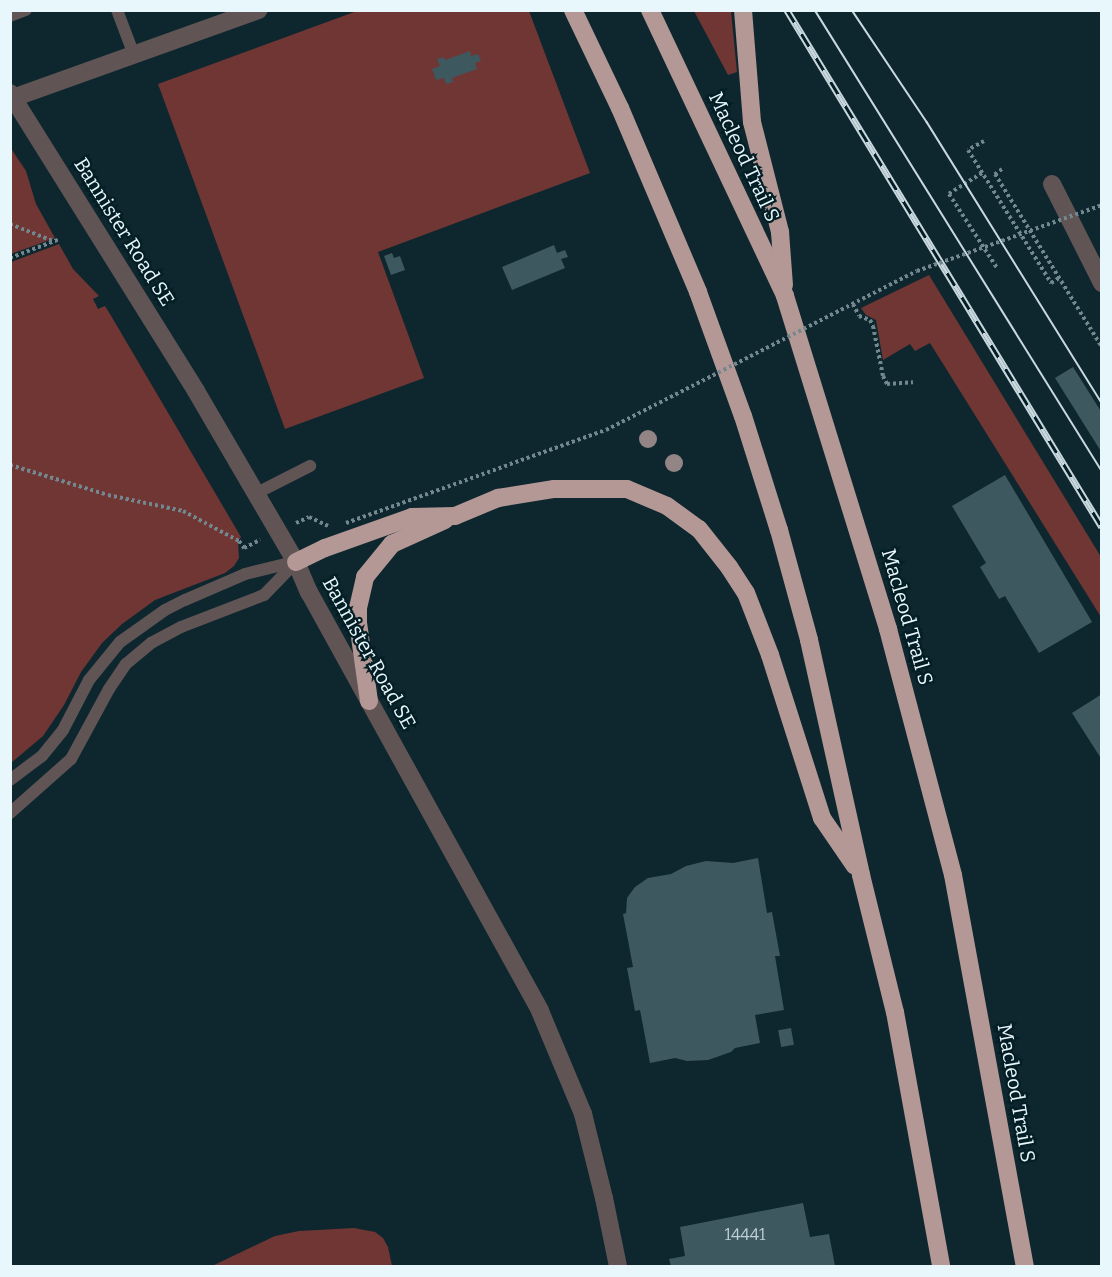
<!DOCTYPE html>
<html>
<head>
<meta charset="utf-8">
<style>
  body { margin:0 }
  #map { position:relative; width:1112px; height:1277px; overflow:hidden; background:#0e272f; font-family:Bitter,serif }
  div>[style] { position:absolute }
  [style*='--x'] { left:calc(var(--x)*1px); top:calc(var(--y)*1px); width:calc(var(--w)*1px); rotate:calc(var(--a)*1deg) }
  .green>* { inset:0; background:#703634 }
  .building>* { inset:0; background:#3e5860; transform-origin:0 0 }
  .path>* { height:4px; margin-top:-2px; transform-origin:0; background:repeating-linear-gradient(90deg,#73878e 0 3px,transparent 0 6px) }
  .service>* { height:12px; margin:-6px; padding:0 6px; transform-origin:6px; border-radius:6px; background:#605454 }
  .minor>* { height:18px; margin:-9px; padding:0 9px; transform-origin:9px; border-radius:9px; background:#605454 }
  .tertiary>* { height:18px; margin:-9px; padding:0 9px; transform-origin:9px; border-radius:9px; background:#605454 }
  .motorway>* { height:18px; margin:-9px; padding:0 9px; transform-origin:9px; border-radius:9px; background:#b49895 }
  .tram>* { height:1.5px; margin:-0.75px; padding:0 0.75px; transform-origin:0.75px; border-radius:0.75px; background:#c8d8de }
  .rail>* { height:7px; margin-top:-3.5px; transform-origin:0; background:repeating-linear-gradient(90deg,#041e25 0 14px,#c8d8de 0 28px); box-sizing:border-box; border-block:2px solid #c8d8de }
  .path-bridge>* { height:4px; margin-top:-2px; transform-origin:0; background:repeating-linear-gradient(90deg,#73878e 0 3px,transparent 0 6px) }
  .trees>* { width:18px; height:18px; margin:-9px; border-radius:50%; background:#938486 }
  span { translate:-50% -50%; white-space:nowrap; text-align:center; line-height:1.15; -webkit-text-stroke:4.5px #041e25; paint-order:stroke }
  .number-label { font-size:16px; color:#becfd5 }
  .number-label span { -webkit-text-stroke-width:0 }
  .street-label { font-size:20px; color:#e8f7fc }
  .frame { position:absolute; inset:0; border:12px solid #e8f7fc; pointer-events:none }
</style>
</head>
<body>
<div id="map">
  <div class="green">
    <i style="clip-path:polygon(357px 11px,529px 11px,590px 173px,378px 252px,424px 378px,285px 429px,158px 84px)"></i>
    <i style="clip-path:polygon(694px 11px,731px 11px,737px 72px,728px 75px)"></i>
    <i style="clip-path:polygon(10px 147px,26px 171px,36px 204px,55px 238px,11px 254px)"></i>
    <i style="clip-path:polygon(59px 244px,73px 269px,99px 296px,93px 299px,98px 309px,105px 306px,110px 314px,241px 537px,238px 542px,239px 558px,234px 566px,225px 573px,155px 600px,122px 624px,102px 643px,81px 672px,64px 705px,43px 736px,11px 763px,11px 262px)"></i>
    <i style="clip-path:polygon(929px 275px,1101px 557px,1101px 617px,930px 343px,915px 351px,910px 344px,883px 360px,876px 320px,866px 315px,861px 308px)"></i>
    <i style="clip-path:polygon(354px 1228px,375px 1232px,383px 1238px,388px 1247px,392px 1266px,212px 1266px,275px 1236px,299px 1231px)"></i>
  </div>
  <div class="building">
    <i style="clip-path:polygon(470px 51px,471px 56px,478px 54px,481px 61px,475px 63px,477px 69px,452px 78px,453px 82px,446px 84px,444px 78px,436px 80px,432px 69px,440px 66px,437px 59px,444px 57px,445px 60px)"></i>
    <i style="clip-path:polygon(554px 245px,557px 253px,565px 250px,568px 257px,561px 259px,565px 268px,512px 290px,502px 267px)"></i>
    <i style="clip-path:polygon(392px 253px,394px 258px,400px 256px,405px 270px,391px 275px,384px 256px)"></i>
    <i style="clip-path:polygon(1073px 367px,1102px 413px,1102px 453px,1055px 378px)"></i>
    <i style="clip-path:polygon(1005px 475px,1092px 622px,1039px 653px,1005px 596px,999px 599px,980px 567px,986px 563px,952px 506px)"></i>
    <i style="clip-path:polygon(1102px 694px,1102px 760px,1072px 713px)"></i>
    <i style="clip-path:polygon(758px 858px,767px 913px,772px 912px,780px 956px,775px 956px,784px 1010px,755px 1015px,760px 1043px,735px 1048px,731px 1052px,708px 1060px,687px 1061px,675px 1058px,650px 1063px,640px 1010px,635px 1011px,627px 968px,633px 967px,623px 914px,626px 913px,627px 898px,635px 887px,648px 878px,671px 874px,686px 866px,706px 861px,733px 863px)"></i>
    <i style="left:791px;top:1028px;width:17px;height:13px;rotate:80deg"></i>
    <i style="clip-path:polygon(803px 1203px,810px 1237px,829px 1234px,835px 1266px,671px 1266px,669px 1259px,685px 1256px,680px 1227px)"></i>
  </div>
  <div class="path">
    <i style="--x:984;--y:141;--w:18;--a:151"></i>
    <i style="--x:968;--y:150;--w:157;--a:58"></i>
    <i style="--x:1051;--y:283;--w:9;--a:-32"></i>
    <i style="--x:1002;--y:169;--w:9;--a:144"></i>
    <i style="--x:995;--y:174;--w:203;--a:58.3"></i>
    <i style="--x:982;--y:173;--w:39;--a:148"></i>
    <i style="--x:949;--y:194;--w:88;--a:57"></i>
    <i style="--x:10;--y:224;--w:46;--a:21.6"></i>
    <i style="--x:10;--y:258;--w:53;--a:-20.8"></i>
    <i style="--x:853;--y:304;--w:13;--a:63"></i>
    <i style="--x:859;--y:316;--w:12;--a:20"></i>
    <i style="--x:870;--y:320;--w:7;--a:63"></i>
    <i style="--x:873;--y:326;--w:51;--a:78.7"></i>
    <i style="--x:883;--y:376;--w:9;--a:63"></i>
    <i style="--x:887;--y:384;--w:26;--a:-4"></i>
    <i style="--x:10;--y:465;--w:102;--a:17"></i>
    <i style="--x:108;--y:495;--w:77;--a:12"></i>
    <i style="--x:183;--y:511;--w:64;--a:28.2"></i>
    <i style="--x:239;--y:541;--w:9;--a:54"></i>
    <i style="--x:244;--y:548;--w:18;--a:-27"></i>
    <i style="--x:296;--y:523;--w:14;--a:-25"></i>
    <i style="--x:309;--y:517;--w:21;--a:25"></i>
  </div>
  <div class="service">
    <i style="--x:117;--y:10;--w:48;--a:69.3"></i>
    <i style="--x:10;--y:16;--w:17;--a:-21"></i>
    <i style="--x:255;--y:494;--w:62;--a:-27"></i>
    <i style="--x:10;--y:780;--w:40;--a:-37"></i>
    <i style="--x:42;--y:756;--w:33;--a:-51"></i>
    <i style="--x:63;--y:730;--w:56;--a:-62.5"></i>
    <i style="--x:89;--y:680;--w:49;--a:-50.8"></i>
    <i style="--x:120;--y:642;--w:55;--a:-35.4"></i>
    <i style="--x:165;--y:610;--w:22;--a:-27"></i>
    <i style="--x:185;--y:600;--w:65;--a:-23.4"></i>
    <i style="--x:245;--y:574;--w:50;--a:-13.8"></i>
    <i style="--x:10;--y:813;--w:81;--a:-41.5"></i>
    <i style="--x:71;--y:759;--w:80;--a:-61.5"></i>
    <i style="--x:109;--y:689;--w:30;--a:-56"></i>
    <i style="--x:126;--y:664;--w:33;--a:-40"></i>
    <i style="--x:151;--y:643;--w:34;--a:-28"></i>
    <i style="--x:181;--y:627;--w:89;--a:-21.1"></i>
    <i style="--x:264;--y:595;--w:46;--a:-45.9"></i>
  </div>
  <div class="minor">
    <i style="--x:10;--y:99;--w:264;--a:-19.7"></i>
    <i style="--x:1052;--y:184;--w:111;--a:63.2"></i>
  </div>
  <div class="tertiary">
    <i style="--x:10;--y:93;--w:351;--a:58"></i>
    <i style="--x:196;--y:391;--w:198;--a:59.7"></i>
    <i style="--x:296;--y:562;--w:33;--a:67"></i>
    <i style="--x:309;--y:592;--w:478;--a:61.1"></i>
    <i style="--x:540;--y:1011;--w:112;--a:67.3"></i>
    <i style="--x:583;--y:1114;--w:87;--a:76"></i>
    <i style="--x:604;--y:1198;--w:69;--a:78.4"></i>
  </div>
  <div class="motorway">
    <i style="--x:573;--y:10;--w:109;--a:64.4"></i>
    <i style="--x:620;--y:108;--w:200;--a:67"></i>
    <i style="--x:698;--y:292;--w:132;--a:70.1"></i>
    <i style="--x:743;--y:416;--w:120;--a:72.5"></i>
    <i style="--x:779;--y:530;--w:114;--a:74.7"></i>
    <i style="--x:809;--y:640;--w:241;--a:77.5"></i>
    <i style="--x:861;--y:875;--w:141;--a:76.1"></i>
    <i style="--x:895;--y:1012;--w:258;--a:79.7"></i>
    <i style="--x:650;--y:10;--w:316;--a:64.7"></i>
    <i style="--x:785;--y:296;--w:349;--a:72.8"></i>
    <i style="--x:888;--y:629;--w:254;--a:75.2"></i>
    <i style="--x:953;--y:875;--w:398;--a:79.6"></i>
    <i style="--x:743;--y:10;--w:112;--a:85.4"></i>
    <i style="--x:752;--y:122;--w:114;--a:75.7"></i>
    <i style="--x:780;--y:232;--w:53;--a:85.7"></i>
    <i style="--x:296;--y:562;--w:32;--a:-26"></i>
    <i style="--x:325;--y:548;--w:92;--a:-19.6"></i>
    <i style="--x:412;--y:517;--w:43;--a:-1.3"></i>
    <i style="--x:455;--y:516;--w:47;--a:-22.7"></i>
    <i style="--x:498;--y:498;--w:57;--a:-9.1"></i>
    <i style="--x:554;--y:489;--w:73;--a:0"></i>
    <i style="--x:627;--y:489;--w:43;--a:23"></i>
    <i style="--x:667;--y:506;--w:39;--a:36"></i>
    <i style="--x:699;--y:529;--w:48;--a:51.7"></i>
    <i style="--x:729;--y:567;--w:31;--a:57"></i>
    <i style="--x:746;--y:593;--w:66;--a:68.8"></i>
    <i style="--x:770;--y:655;--w:171;--a:72.3"></i>
    <i style="--x:822;--y:818;--w:58;--a:55.5"></i>
    <i style="--x:369;--y:701;--w:79;--a:-98"></i>
    <i style="--x:358;--y:623;--w:15;--a:-90"></i>
    <i style="--x:358;--y:608;--w:32;--a:-77"></i>
    <i style="--x:365;--y:577;--w:43;--a:-50.7"></i>
    <i style="--x:392;--y:544;--w:58;--a:-24.4"></i>
  </div>
  <div class="tram">
    <i style="--x:815;--y:10;--w:543;--a:58.1"></i>
    <i style="--x:852;--y:10;--w:135;--a:56.2"></i>
    <i style="--x:927;--y:122;--w:331;--a:58.1"></i>
  </div>
  <div class="rail">
    <i style="--x:787;--y:10;--w:605;--a:58.65"></i>
  </div>
  <div class="path-bridge">
    <i style="--x:346;--y:523;--w:276;--a:-19.7"></i>
    <i style="--x:606;--y:430;--w:349;--a:-27.1"></i>
    <i style="--x:917;--y:271;--w:196;--a:-19.6"></i>
  </div>
  <div class="trees">
    <i style="left:648px;top:439px"></i>
    <i style="left:674px;top:463px"></i>
  </div>
  <div class="number-label">
    <span style="left:745px;top:1235px">14441</span>
  </div>
  <div class="street-label">
    <span style="left:744px;top:157px;rotate:65deg">Macleod Trail S</span>
    <span style="left:124px;top:232px;rotate:58deg">Bannister Road SE</span>
    <span style="left:907px;top:617px;rotate:74deg">Macleod Trail S</span>
    <span style="left:369px;top:653px;rotate:61deg">Bannister Road SE</span>
    <span style="left:1016px;top:1093px;rotate:80deg">Macleod Trail S</span>
  </div>
  <div class="frame"></div>
</div>
</body>
</html>
